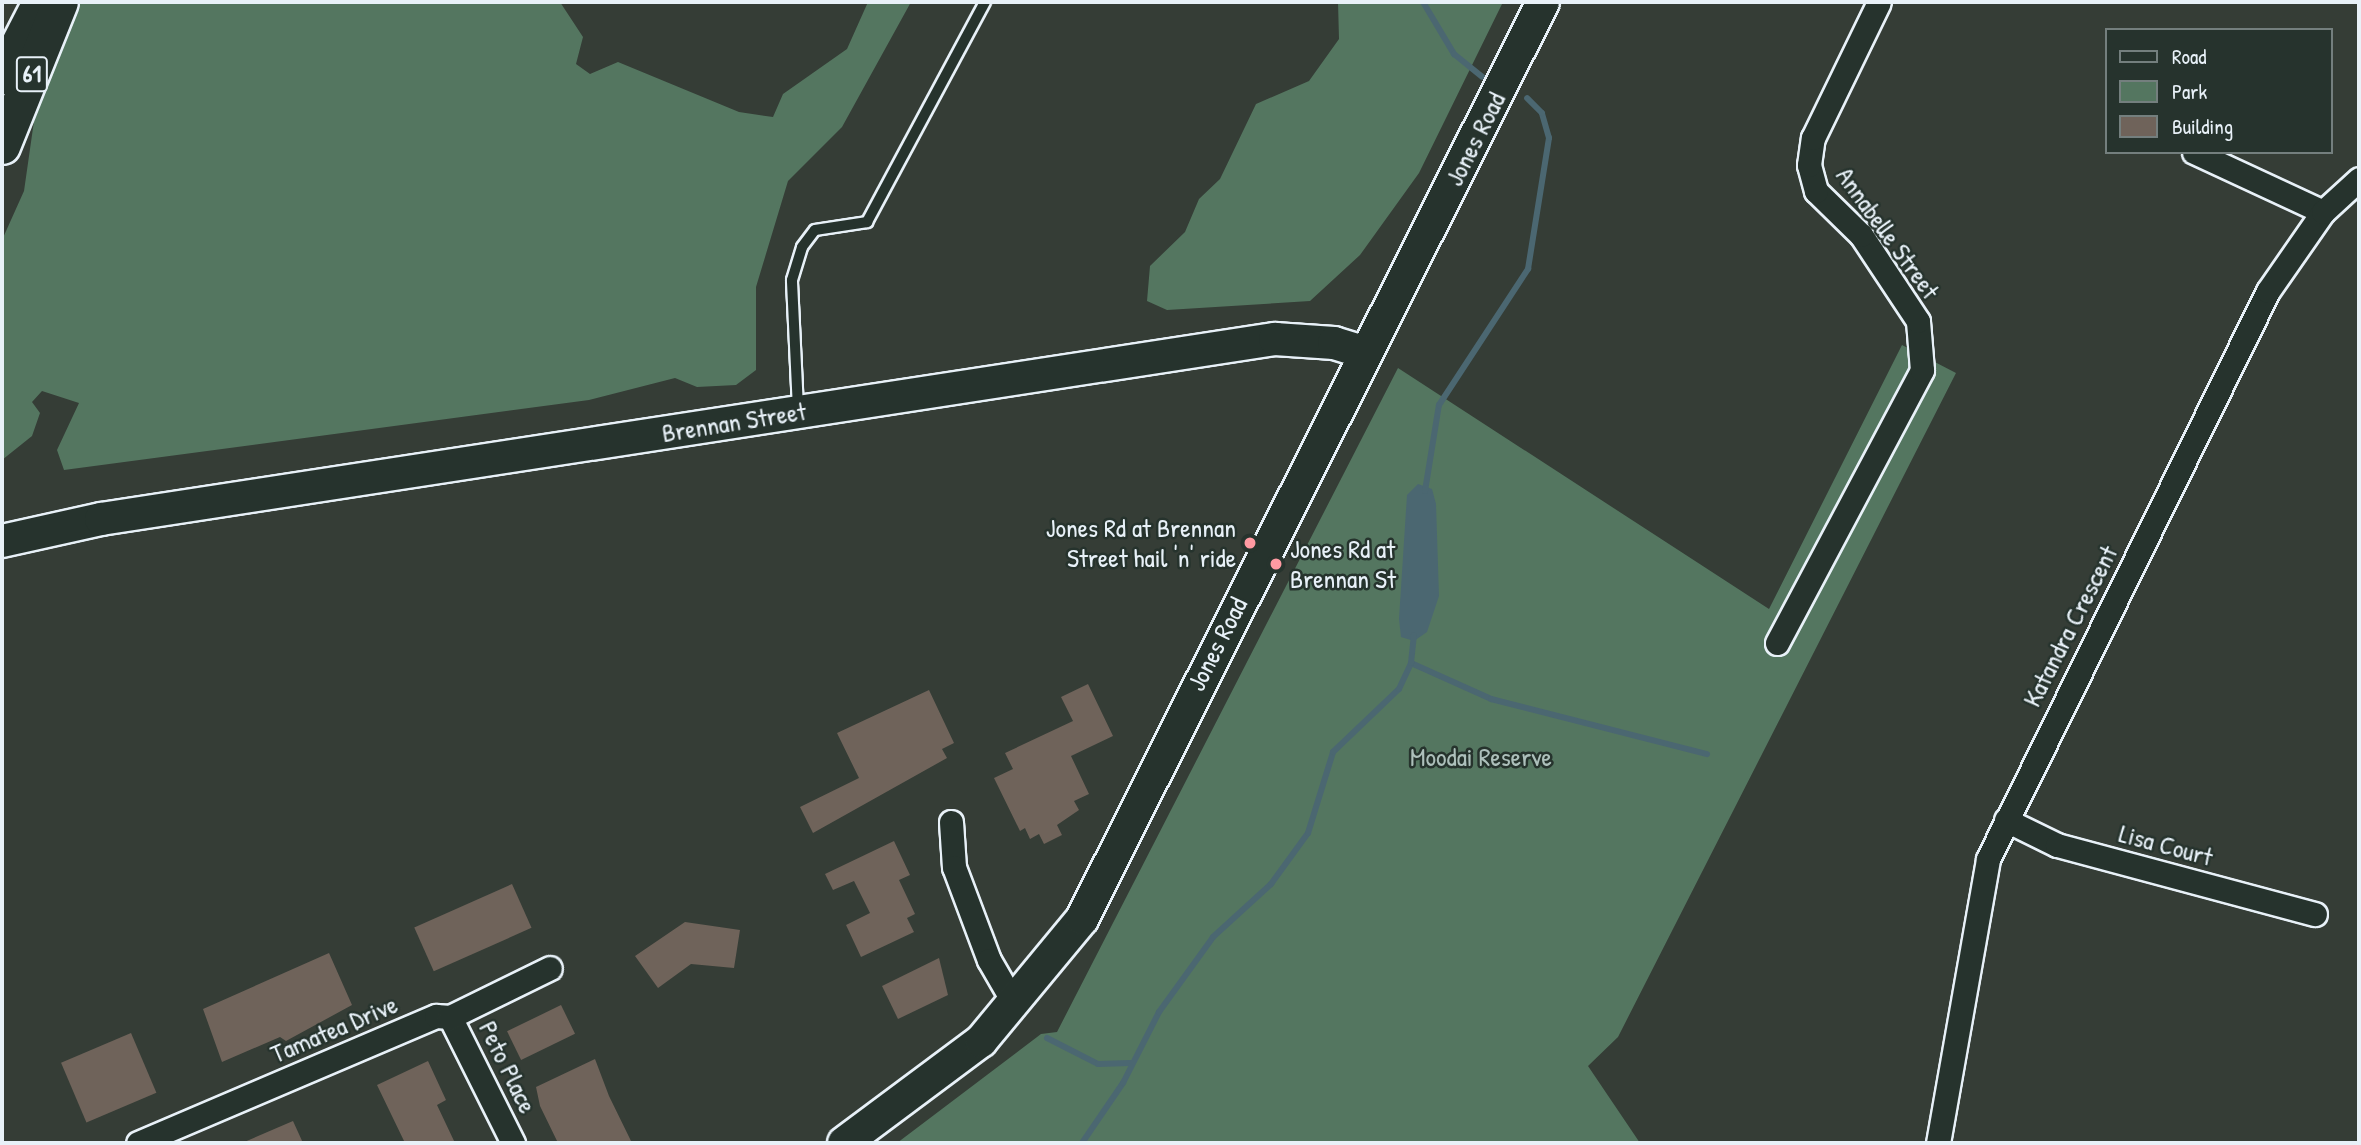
<!DOCTYPE html>
<html>
<head>
<meta charset="utf-8">
<style>
  body { margin:0 }
  #map { position:relative; width:2361px; height:1145px; overflow:hidden; background:#353d36; font-family:"Patrick Hand",sans-serif }
  div>[style] { position:absolute }
  [style*='--x'] { left:calc(var(--x)*1px); top:calc(var(--y)*1px); width:calc(var(--w)*1px); rotate:calc(var(--a)*1deg) }
  .green>* { inset:0; background:#547660 }
  .water>* { inset:0; background:#4b6771 }
  .stream>* { height:6px; margin:-3px; padding:0 3px; transform-origin:3px; border-radius:3px; background:#4b6771 }
  .building>* { inset:0; background:#6f635a; transform-origin:0 0 }
  .roads { filter:drop-shadow(2px 0 #e8f1f8) drop-shadow(-2px 0 #e8f1f8) drop-shadow(0 2px #e8f1f8) drop-shadow(0 -2px #e8f1f8) }
  .lane>* { height:10px; margin:-5px; padding:0 5px; transform-origin:5px; border-radius:5px; background:#26332d }
  .street>* { height:23px; margin:-11.5px; padding:0 11.5px; transform-origin:11.5px; border-radius:11.5px; background:#26332d }
  .secondary>* { height:32px; margin:-16px; padding:0 16px; transform-origin:16px; border-radius:16px; background:#26332d }
  .primary>* { height:35px; margin:-17.5px; padding:0 17.5px; transform-origin:17.5px; border-radius:17.5px; background:#26332d }
  .dots>* { width:19px; height:19px; translate:-50% -50%; box-sizing:border-box; border:4px solid #26332d; border-radius:50% }
  span { translate:-50% -50%; white-space:nowrap; text-align:center; line-height:1.15; -webkit-text-stroke:5px #26332d; paint-order:stroke }
  .shield-label span { padding:2px 5px; background:#26332d; border:2px solid; border-radius:5px; -webkit-text-stroke-width:0 }
  .shield-label { font-size:24px; color:#e8f1f8; font-weight:700 }
  .street-label { font-size:26px; color:#e8f1f8 }
  .poi-label { font-size:26px; color:#e8f1f8 }
  .right { translate:-100% -50%; text-align:right }
  .left { translate:0 -50%; text-align:left }
  .park-label { font-size:26px; color:#adc0bb }
  .frame { position:absolute; inset:0; border:4px solid #e8f1f8; pointer-events:none }
  .legend { position:absolute; left:2105px; top:28px; width:228px; height:126px; box-sizing:border-box; background:#26332d; border:2px solid #747f7e; margin:0; padding:9px 12px; list-style:none; font-size:21px; color:#e8f1f8 }
  .legend li { display:flex; align-items:center; gap:14px; height:35px }
  .legend b { width:35px; border:2px solid #747f7e }
</style>
</head>
<body>
<div id="map">
  <div class="green">
    <i style="clip-path:polygon(79px 2px,560px 2px,583px 37px,576px 64px,590px 74px,618px 62px,739px 112px,773px 117px,783px 94px,847px 49px,868px 2px,911px 2px,842px 127px,788px 181px,756px 287px,756px 370px,736px 385px,697px 387px,675px 378px,589px 400px,64px 470px,57px 450px,79px 403px,42px 391px,32px 402px,40px 413px,32px 436px,2px 460px,2px 240px,24px 191px,34px 121px)"></i>
    <i style="clip-path:polygon(1338px 2px,1503px 2px,1419px 173px,1360px 255px,1310px 301px,1167px 310px,1147px 301px,1150px 266px,1185px 232px,1199px 199px,1220px 179px,1256px 104px,1309px 81px,1339px 39px)"></i>
    <i style="clip-path:polygon(1902px 345px,1956px 373px,1618px 1037px,1588px 1066px,1640px 1143px,897px 1143px,1041px 1034px,1057px 1032px,1398px 368px,1769px 609px)"></i>
  </div>
  <div class="water">
    <i style="clip-path:polygon(1418px 484px,1432px 489px,1436px 504px,1439px 596px,1427px 632px,1414px 641px,1401px 637px,1399px 619px,1407px 495px)"></i>
  </div>
  <div class="stream">
    <i style="--x:1423;--y:2;--w:61;--a:59.2"></i>
    <i style="--x:1454;--y:54;--w:36;--a:39"></i>
    <i style="--x:1425;--y:491;--w:87;--a:-80.8"></i>
    <i style="--x:1439;--y:405;--w:163;--a:-56.8"></i>
    <i style="--x:1528;--y:269;--w:133;--a:-80.9"></i>
    <i style="--x:1549;--y:138;--w:26;--a:-106"></i>
    <i style="--x:1542;--y:113;--w:21;--a:-135"></i>
    <i style="--x:1411;--y:663;--w:88;--a:24.2"></i>
    <i style="--x:1491;--y:699;--w:223;--a:14.3"></i>
    <i style="--x:1047;--y:1038;--w:57;--a:27"></i>
    <i style="--x:1098;--y:1064;--w:32;--a:-2"></i>
    <i style="--x:1082;--y:1143;--w:73;--a:-55.7"></i>
    <i style="--x:1123;--y:1083;--w:80;--a:-63.1"></i>
    <i style="--x:1159;--y:1012;--w:92;--a:-54.2"></i>
    <i style="--x:1213;--y:937;--w:79;--a:-42.4"></i>
    <i style="--x:1271;--y:884;--w:63;--a:-54"></i>
    <i style="--x:1308;--y:833;--w:85;--a:-72.8"></i>
    <i style="--x:1333;--y:752;--w:91;--a:-43.7"></i>
    <i style="--x:1399;--y:689;--w:29;--a:-65"></i>
    <i style="--x:1411;--y:663;--w:28;--a:-84"></i>
  </div>
  <div class="building">
    <i style="clip-path:polygon(1088px 684px,1113px 736px,1071px 756px,1089px 794px,1074px 801px,1079px 810px,1057px 825px,1062px 835px,1044px 844px,1039px 834px,1030px 839px,1025px 828px,1020px 831px,994px 778px,1013px 769px,1005px 753px,1073px 721px,1061px 697px)"></i>
    <i style="clip-path:polygon(929px 690px,954px 743px,942px 749px,947px 758px,813px 833px,800px 807px,859px 778px,837px 733px)"></i>
    <i style="clip-path:polygon(894px 841px,910px 875px,899px 880px,915px 914px,907px 918px,914px 932px,861px 957px,846px 925px,870px 913px,854px 881px,833px 890px,825px 874px)"></i>
    <i style="left:512px;top:884px;width:48px;height:107px;rotate:66deg"></i>
    <i style="clip-path:polygon(685px 922px,740px 930px,734px 968px,691px 964px,658px 988px,635px 956px)"></i>
    <i style="clip-path:polygon(329px 953px,352px 1005px,286px 1041px,280px 1037px,222px 1062px,203px 1009px)"></i>
    <i style="clip-path:polygon(939px 958px,948px 995px,898px 1019px,882px 986px)"></i>
    <i style="left:561px;top:1005px;width:32px;height:60px;rotate:64deg"></i>
    <i style="left:131px;top:1033px;width:65px;height:76px;rotate:67deg"></i>
    <i style="clip-path:polygon(595px 1059px,609px 1096px,632px 1143px,558px 1143px,540px 1106px,536px 1087px)"></i>
    <i style="clip-path:polygon(428px 1061px,446px 1100px,437px 1105px,455px 1143px,405px 1143px,377px 1085px)"></i>
    <i style="clip-path:polygon(293px 1121px,303px 1143px,242px 1143px)"></i>
  </div>
  <div class="roads">
    <div class="lane">
      <i style="--x:798;--y:409;--w:129;--a:-92.7"></i>
      <i style="--x:792;--y:280;--w:34;--a:-73"></i>
      <i style="--x:802;--y:247;--w:21;--a:-53"></i>
      <i style="--x:815;--y:230;--w:53;--a:-8.7"></i>
      <i style="--x:867;--y:222;--w:250;--a:-61.8"></i>
    </div>
    <div class="street">
      <i style="--x:2194;--y:152;--w:142;--a:24.9"></i>
      <i style="--x:1777;--y:643;--w:309;--a:-62"></i>
      <i style="--x:1922;--y:370;--w:49;--a:-94.7"></i>
      <i style="--x:1918;--y:321;--w:103;--a:-123.5"></i>
      <i style="--x:1861;--y:235;--w:63;--a:-135.6"></i>
      <i style="--x:1816;--y:191;--w:27;--a:-105"></i>
      <i style="--x:1809;--y:165;--w:27;--a:-82"></i>
      <i style="--x:1813;--y:138;--w:151;--a:-64.1"></i>
      <i style="--x:2006;--y:820;--w:57;--a:26.1"></i>
      <i style="--x:2057;--y:845;--w:267;--a:15"></i>
      <i style="--x:951;--y:822;--w:45;--a:86.2"></i>
      <i style="--x:954;--y:867;--w:99;--a:69.4"></i>
      <i style="--x:989;--y:960;--w:52;--a:60"></i>
      <i style="--x:450;--y:1017;--w:141;--a:63.4"></i>
      <i style="--x:138;--y:1143;--w:324;--a:-23.1"></i>
      <i style="--x:436;--y:1016;--w:14;--a:4"></i>
      <i style="--x:450;--y:1017;--w:111;--a:-26.1"></i>
      <i style="--x:1938;--y:1143;--w:288;--a:-80"></i>
      <i style="--x:1988;--y:859;--w:633;--a:-63.76"></i>
      <i style="--x:2268;--y:291;--w:96;--a:-55.2"></i>
      <i style="--x:2323;--y:212;--w:49;--a:-42.5"></i>
    </div>
    <div class="secondary">
      <i style="--x:2;--y:541;--w:101;--a:-12.5"></i>
      <i style="--x:101;--y:519;--w:1188;--a:-8.72"></i>
      <i style="--x:1275;--y:339;--w:59;--a:3.9"></i>
      <i style="--x:1334;--y:343;--w:34;--a:17"></i>
      <i style="--x:844;--y:1143;--w:171;--a:-36.7"></i>
      <i style="--x:981;--y:1041;--w:158;--a:-50.4"></i>
      <i style="--x:1082;--y:919;--w:1026;--a:-63.31"></i>
    </div>
    <div class="primary">
      <i style="--x:2;--y:76;--w:83;--a:-62.8"></i>
      <i style="--x:2;--y:146;--w:155;--a:-68.1"></i>
    </div>
  </div>
  <div class="dots">
    <i style="left:1250px;top:543px;background:#ff9aa2"></i>
    <i style="left:1276px;top:564px;background:#ff9aa2"></i>
  </div>
  <div class="shield-label">
    <span style="left:32px;top:74px">61</span>
  </div>
  <div class="street-label">
    <span style="left:1475px;top:139px;rotate:-63deg">Jones Road</span>
    <span style="left:1888px;top:233px;rotate:54deg">Annabelle Street</span>
    <span style="left:734px;top:422px;rotate:-9deg">Brennan Street</span>
    <span style="left:2070px;top:626px;rotate:-63deg">Katandra Crescent</span>
    <span style="left:1217px;top:644px;rotate:-63deg">Jones Road</span>
    <span style="left:2166px;top:845px;rotate:15deg">Lisa Court</span>
    <span style="left:334px;top:1029px;rotate:-23deg">Tamatea Drive</span>
    <span style="left:508px;top:1067px;rotate:64deg">Peto Place</span>
  </div>
  <div class="poi-label">
    <span class="right" style="left:1236px;top:543px">Jones Rd at Brennan<br>Street hail 'n' ride</span>
    <span class="left" style="left:1290px;top:564px">Jones Rd at<br>Brennan St</span>
  </div>
  <div class="park-label">
    <span style="left:1481px;top:757px">Moodai Reserve</span>
  </div>
  <div class="frame"></div>
  <ul class="legend">
  <li><b style="height:9px;background:#26332d"></b>Road</li>
  <li><b style="height:19px;background:#547660"></b>Park</li>
  <li><b style="height:19px;background:#6f635a"></b>Building</li>
  </ul>
</div>
</body>
</html>
